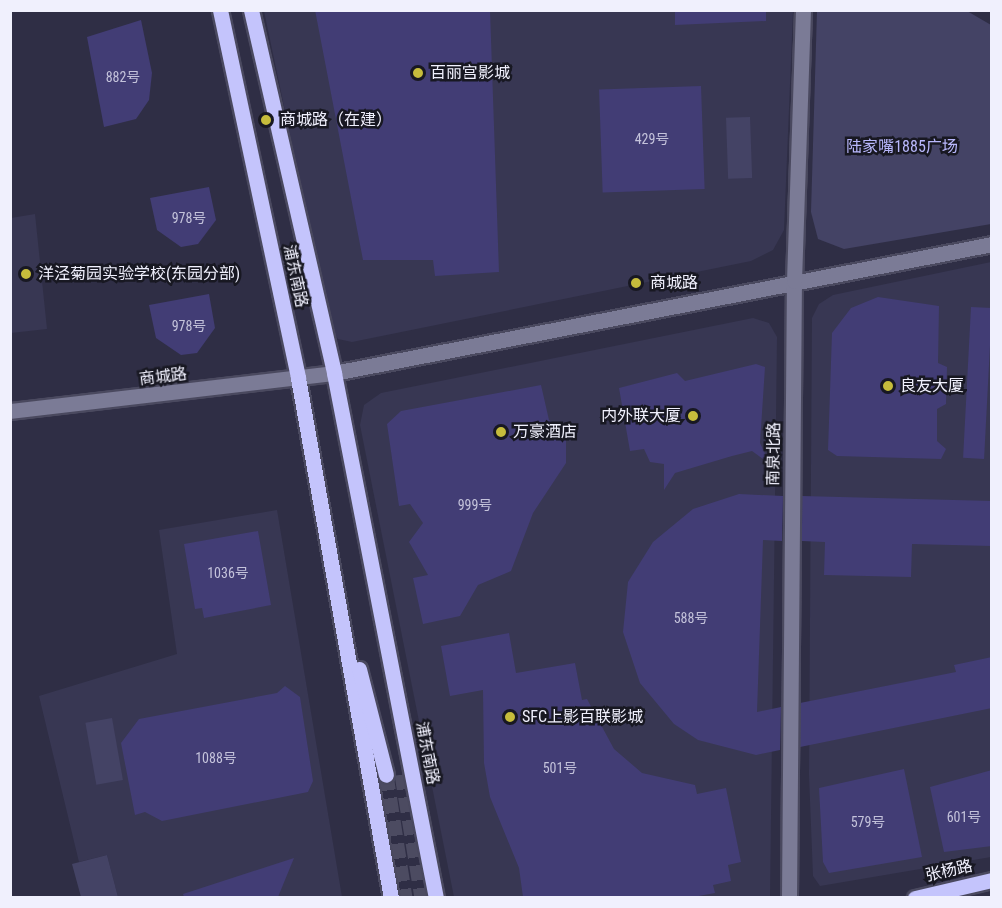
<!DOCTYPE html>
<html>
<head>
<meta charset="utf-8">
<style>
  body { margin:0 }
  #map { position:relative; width:1002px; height:908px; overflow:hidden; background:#2f2e45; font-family:"Roboto Condensed","Noto Sans SC",sans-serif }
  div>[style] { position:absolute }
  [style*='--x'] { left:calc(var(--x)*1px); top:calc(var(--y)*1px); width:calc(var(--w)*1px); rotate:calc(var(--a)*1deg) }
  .built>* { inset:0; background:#383753 }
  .green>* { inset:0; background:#444365; transform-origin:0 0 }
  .building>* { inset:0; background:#423d75; transform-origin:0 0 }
  .major-tunnel>* { height:15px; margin-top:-7.5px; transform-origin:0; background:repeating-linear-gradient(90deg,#4c4b61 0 15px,transparent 0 23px) }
  .roads { filter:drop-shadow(2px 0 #4a495f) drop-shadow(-2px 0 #4a495f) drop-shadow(0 2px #4a495f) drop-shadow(0 -2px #4a495f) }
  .minor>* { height:15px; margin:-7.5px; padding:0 7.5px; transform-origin:7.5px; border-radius:7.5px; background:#7b7b96 }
  .major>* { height:15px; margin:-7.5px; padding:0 7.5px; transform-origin:7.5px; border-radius:7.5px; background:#c4c4fc }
  .dots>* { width:16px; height:16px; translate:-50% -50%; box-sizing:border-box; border:3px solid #181822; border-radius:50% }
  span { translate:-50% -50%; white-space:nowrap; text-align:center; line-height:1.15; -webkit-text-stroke:5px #181822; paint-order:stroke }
  .number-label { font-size:14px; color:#c4c3db }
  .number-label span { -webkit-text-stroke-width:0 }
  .poi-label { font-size:16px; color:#f0f0fd }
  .left { translate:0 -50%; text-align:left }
  .right { translate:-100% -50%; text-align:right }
  .park-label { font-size:16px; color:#b9b8fd }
  .street-label { font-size:16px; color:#f0f0fd }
  .frame { position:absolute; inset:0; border:12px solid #f0f0fd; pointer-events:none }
</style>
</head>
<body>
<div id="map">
  <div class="built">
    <i style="clip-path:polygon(264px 11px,793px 11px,784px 230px,773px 250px,751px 261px,352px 342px,338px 339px,331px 330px)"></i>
    <i style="clip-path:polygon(35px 214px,47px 329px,11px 333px,11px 218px)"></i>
    <i style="clip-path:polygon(991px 262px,991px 857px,820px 886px,813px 876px,809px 775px,812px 318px,819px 304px,833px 295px)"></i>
    <i style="clip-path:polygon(753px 318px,769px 323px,777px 337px,770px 897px,454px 897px,360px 425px,364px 405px,381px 393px)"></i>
    <i style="clip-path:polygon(277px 510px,342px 897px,118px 897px,107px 855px,79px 862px,39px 696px,177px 654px,159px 530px)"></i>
  </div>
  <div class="green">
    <i style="clip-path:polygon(817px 11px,967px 11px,991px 25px,991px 224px,844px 249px,818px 239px,811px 212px)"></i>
    <i style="left:750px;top:117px;width:61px;height:24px;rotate:88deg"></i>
    <i style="left:112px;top:718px;width:63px;height:27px;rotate:80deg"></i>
    <i style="clip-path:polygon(107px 855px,118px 897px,81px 897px,72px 864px)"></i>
  </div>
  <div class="building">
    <i style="clip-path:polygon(315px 10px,490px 10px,499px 272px,435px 276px,433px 260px,363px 260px)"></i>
    <i style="clip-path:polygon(675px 10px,766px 10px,766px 21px,675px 25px)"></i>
    <i style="clip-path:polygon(141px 20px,152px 73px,149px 100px,136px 119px,104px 127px,87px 37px)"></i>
    <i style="left:701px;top:86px;width:103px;height:102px;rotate:88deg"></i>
    <i style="clip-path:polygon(209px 187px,216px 220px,198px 244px,181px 247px,157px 230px,150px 198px)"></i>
    <i style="clip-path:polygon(209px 294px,215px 328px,197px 353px,181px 355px,156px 338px,149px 305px)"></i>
    <i style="clip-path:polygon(878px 297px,939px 306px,938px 363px,947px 367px,946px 404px,937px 409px,937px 441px,946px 449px,941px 459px,837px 456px,828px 450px,832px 333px,851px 308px)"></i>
    <i style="left:971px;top:307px;width:21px;height:151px;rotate:3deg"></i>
    <i style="clip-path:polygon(756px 364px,765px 367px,760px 443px,770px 464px,752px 451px,732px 456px,675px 473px,664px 490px,664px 464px,650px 462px,644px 449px,630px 451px,619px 388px,677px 373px,685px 381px)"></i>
    <i style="clip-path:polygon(541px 385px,549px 420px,566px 431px,566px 463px,533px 513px,511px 571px,478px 585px,460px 616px,423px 624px,413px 578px,428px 575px,409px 542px,423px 523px,410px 504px,399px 506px,387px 424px,401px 411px)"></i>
    <i style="clip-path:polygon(739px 494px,783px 496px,782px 541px,763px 540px,757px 712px,781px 707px,780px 750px,756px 755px,698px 740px,674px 724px,640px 683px,623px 632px,628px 582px,653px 542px,693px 509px)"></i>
    <i style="clip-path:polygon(802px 496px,992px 501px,992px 546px,912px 544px,911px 577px,824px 575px,825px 542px,802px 541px)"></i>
    <i style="clip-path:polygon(258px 531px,271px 605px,204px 618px,202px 608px,195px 609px,184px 544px)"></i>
    <i style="clip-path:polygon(509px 633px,516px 673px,575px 663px,582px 700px,587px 699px,614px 749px,642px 773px,695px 785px,697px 794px,726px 788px,741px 862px,728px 865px,731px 881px,713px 885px,715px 893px,693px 897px,523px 897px,519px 868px,490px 797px,484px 763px,483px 690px,450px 696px,441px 646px)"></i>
    <i style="clip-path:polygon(992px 657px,992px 708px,800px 747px,800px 703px,956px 672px,954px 665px)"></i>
    <i style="clip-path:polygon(285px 686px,300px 697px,313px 781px,308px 792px,162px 821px,145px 812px,135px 815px,121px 743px,139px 719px,277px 693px)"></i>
    <i style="clip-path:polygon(904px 769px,922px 857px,829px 873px,823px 862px,819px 788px)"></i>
    <i style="clip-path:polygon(992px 770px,992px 846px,944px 852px,930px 787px)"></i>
    <i style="clip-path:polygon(294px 858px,278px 897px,184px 897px,183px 894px)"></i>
  </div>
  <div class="major-tunnel">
    <i style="--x:402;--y:774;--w:126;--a:80.8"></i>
    <i style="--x:386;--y:775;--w:124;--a:81.2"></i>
  </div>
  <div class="roads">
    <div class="minor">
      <i style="--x:10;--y:411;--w:326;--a:-6.7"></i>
      <i style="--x:334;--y:373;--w:671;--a:-11.09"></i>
      <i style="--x:789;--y:898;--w:617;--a:-89.54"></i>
      <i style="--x:794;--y:281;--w:271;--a:-88.1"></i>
    </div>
    <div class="major">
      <i style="--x:220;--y:10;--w:376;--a:78"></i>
      <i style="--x:298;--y:378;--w:528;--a:79.86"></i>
      <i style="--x:251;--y:10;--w:372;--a:77.1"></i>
      <i style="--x:334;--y:373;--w:535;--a:79.01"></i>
      <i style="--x:359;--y:669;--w:109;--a:75.7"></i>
      <i style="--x:915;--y:898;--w:79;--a:-13.2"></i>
    </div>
  </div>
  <div class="dots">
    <i style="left:418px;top:73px;background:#c6bc3c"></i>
    <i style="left:266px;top:120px;background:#c6bc3c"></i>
    <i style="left:26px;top:274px;background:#c6bc3c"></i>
    <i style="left:636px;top:283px;background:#c6bc3c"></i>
    <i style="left:888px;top:386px;background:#c6bc3c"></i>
    <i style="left:693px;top:416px;background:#c6bc3c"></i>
    <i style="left:501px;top:432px;background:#c6bc3c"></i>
    <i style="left:510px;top:717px;background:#c6bc3c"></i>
  </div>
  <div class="number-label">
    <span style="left:123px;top:77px">882号</span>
    <span style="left:652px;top:139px">429号</span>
    <span style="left:189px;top:218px">978号</span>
    <span style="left:189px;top:326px">978号</span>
    <span style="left:475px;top:505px">999号</span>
    <span style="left:228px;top:573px">1036号</span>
    <span style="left:691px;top:618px">588号</span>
    <span style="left:216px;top:758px">1088号</span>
    <span style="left:560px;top:768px">501号</span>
    <span style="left:964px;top:817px">601号</span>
    <span style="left:868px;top:822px">579号</span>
  </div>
  <div class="poi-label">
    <span class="left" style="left:430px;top:73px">百丽宫影城</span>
    <span class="left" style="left:280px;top:120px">商城路（在建）</span>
    <span class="left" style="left:38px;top:274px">洋泾菊园实验学校(东园分部)</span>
    <span class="left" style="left:650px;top:283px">商城路</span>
    <span class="left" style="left:900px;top:386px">良友大厦</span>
    <span class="right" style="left:681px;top:416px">内外联大厦</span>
    <span class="left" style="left:513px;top:432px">万豪酒店</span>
    <span class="left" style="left:522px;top:717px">SFC上影百联影城</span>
  </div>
  <div class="park-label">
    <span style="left:902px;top:147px">陆家嘴1885广场</span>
  </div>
  <div class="street-label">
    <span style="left:295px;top:276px;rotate:78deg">浦东南路</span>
    <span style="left:163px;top:377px;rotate:-7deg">商城路</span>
    <span style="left:774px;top:454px;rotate:-89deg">南泉北路</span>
    <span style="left:427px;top:753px;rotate:79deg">浦东南路</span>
    <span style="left:949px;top:871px;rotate:-13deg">张杨路</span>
  </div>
  <div class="frame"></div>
</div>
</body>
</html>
